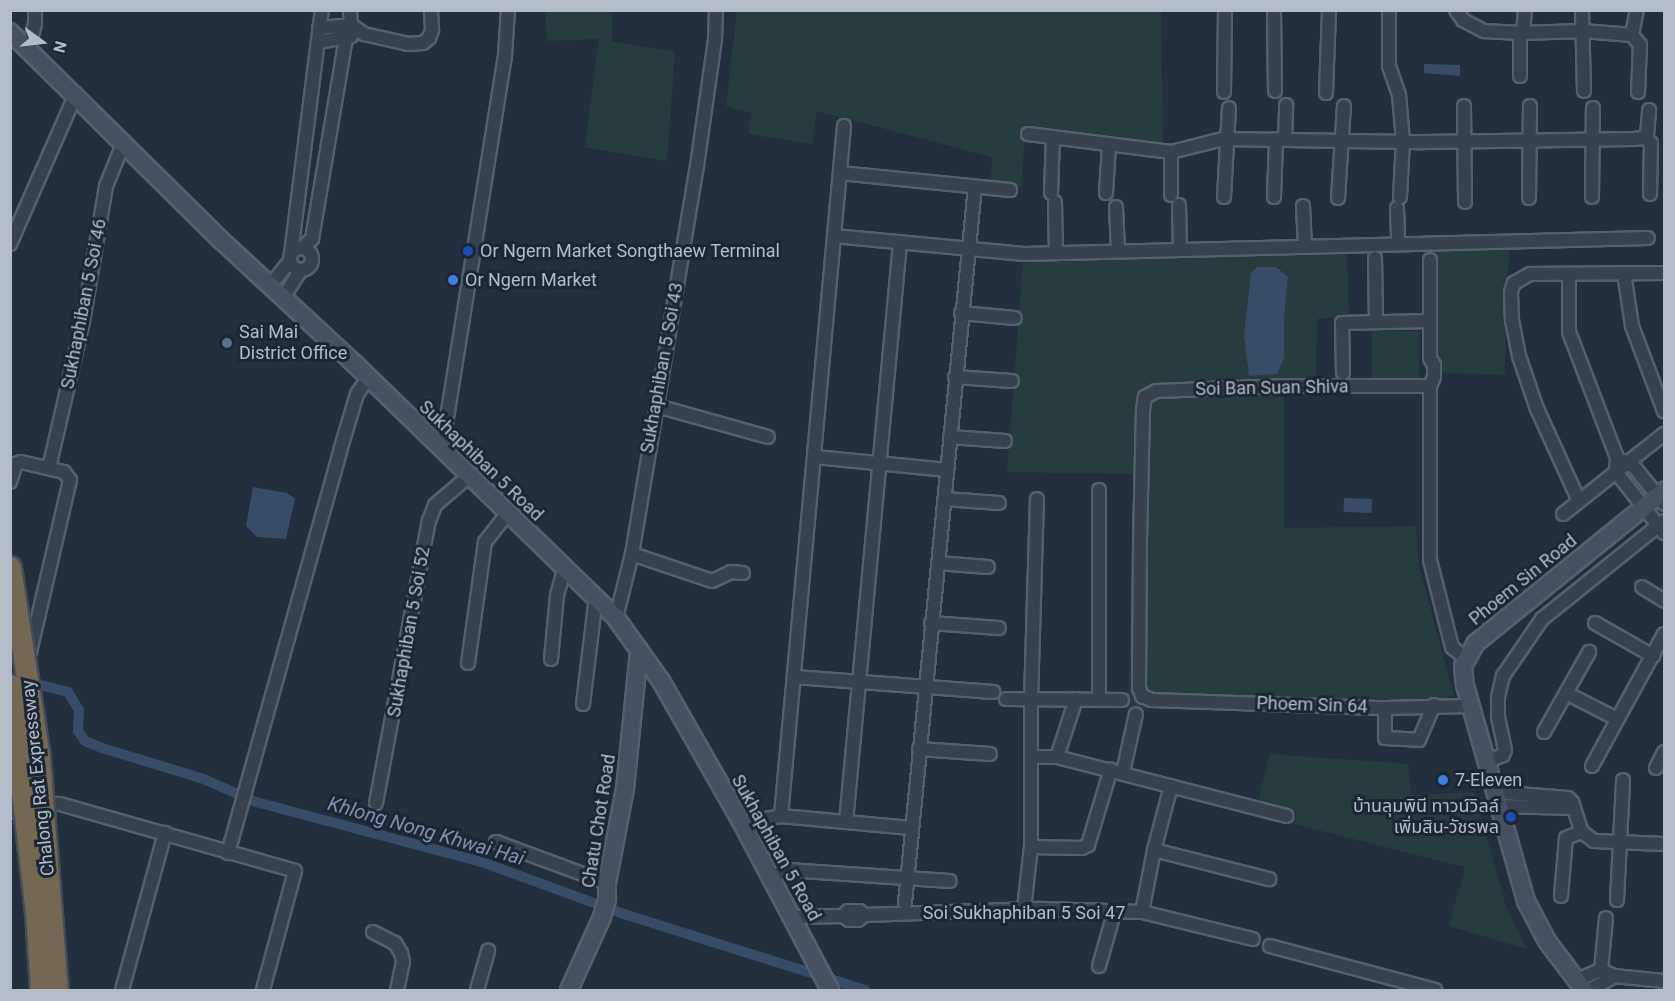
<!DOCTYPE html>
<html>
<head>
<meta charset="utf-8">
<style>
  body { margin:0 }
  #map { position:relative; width:1675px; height:1001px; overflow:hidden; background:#242f3e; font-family:Roboto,"Noto Sans Thai",sans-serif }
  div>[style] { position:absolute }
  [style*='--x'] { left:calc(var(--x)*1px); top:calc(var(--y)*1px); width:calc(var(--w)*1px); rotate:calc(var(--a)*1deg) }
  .green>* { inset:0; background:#263c3f; transform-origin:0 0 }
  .water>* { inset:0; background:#394c67; transform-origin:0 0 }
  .canal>* { height:10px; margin:-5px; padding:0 5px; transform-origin:5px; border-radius:5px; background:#394c67 }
  .roads { filter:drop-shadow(2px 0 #565f6c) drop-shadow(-2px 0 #565f6c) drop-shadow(0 2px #565f6c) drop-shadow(0 -2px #565f6c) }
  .street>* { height:12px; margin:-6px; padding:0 6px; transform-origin:6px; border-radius:6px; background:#38414e }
  .street>.ring { margin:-6px; padding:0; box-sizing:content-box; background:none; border:12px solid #38414e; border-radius:50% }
  .secondary>* { height:16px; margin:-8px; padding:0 8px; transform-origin:8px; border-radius:8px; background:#465061 }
  .bridges { filter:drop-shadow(2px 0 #434c59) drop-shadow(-2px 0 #434c59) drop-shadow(0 2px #434c59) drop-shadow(0 -2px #434c59) }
  .highway-bridge>* { height:21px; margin:-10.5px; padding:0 10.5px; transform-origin:10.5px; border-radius:10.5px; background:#746855 }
  .dots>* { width:16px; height:16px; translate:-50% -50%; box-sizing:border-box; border:3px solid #1d2633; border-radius:50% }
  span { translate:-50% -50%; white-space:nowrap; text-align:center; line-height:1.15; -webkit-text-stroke:6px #1d2633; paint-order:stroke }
  .poi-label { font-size:18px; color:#b4bcc9 }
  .left { translate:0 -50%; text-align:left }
  .right { translate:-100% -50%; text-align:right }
  .street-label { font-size:18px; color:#b4bcc9 }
  .water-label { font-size:20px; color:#7c92b1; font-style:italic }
  .frame { position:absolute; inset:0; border:12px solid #b4bcc9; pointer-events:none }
  .north { position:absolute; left:12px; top:12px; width:60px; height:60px; -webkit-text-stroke:4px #1d2633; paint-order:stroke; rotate:105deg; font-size:16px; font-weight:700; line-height:24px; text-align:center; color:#b4bcc9 }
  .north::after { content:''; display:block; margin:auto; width:21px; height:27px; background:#b4bcc9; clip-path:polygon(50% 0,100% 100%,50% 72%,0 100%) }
</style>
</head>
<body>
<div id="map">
  <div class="green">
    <i style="clip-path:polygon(545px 11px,612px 11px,612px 42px,675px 51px,667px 161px,585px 147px,599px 39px,547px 41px)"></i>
    <i style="clip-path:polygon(737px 11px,1161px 11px,1163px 144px,1026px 127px,1021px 187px,991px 183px,992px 157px,817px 111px,812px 144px,748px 134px,752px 113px,726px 106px)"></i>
    <i style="left:1509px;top:248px;width:127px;height:73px;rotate:92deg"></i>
    <i style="clip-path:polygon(evenodd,1347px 253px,1349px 315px,1317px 319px,1316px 378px,1284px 394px,1284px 528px,1416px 526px,1419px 567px,1454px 695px,1444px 699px,1285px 699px,1151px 694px,1148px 710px,1128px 709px,1135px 474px,1007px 472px,1023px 263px,1347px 253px,1288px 277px,1277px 374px,1249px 376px,1288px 277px)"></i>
    <i style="left:1419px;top:331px;width:48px;height:47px;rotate:90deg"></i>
    <i style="clip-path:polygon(1270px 754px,1408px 764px,1411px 795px,1474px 792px,1506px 906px,1527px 949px,1449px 926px,1465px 867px,1294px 824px,1297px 812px,1258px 801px)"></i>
  </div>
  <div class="water">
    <i style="clip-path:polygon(1424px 64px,1460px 65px,1460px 76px,1424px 73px)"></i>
    <i style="clip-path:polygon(1257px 267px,1276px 267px,1288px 277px,1284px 317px,1284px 358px,1277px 374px,1249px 376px,1244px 335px,1251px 273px)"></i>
    <i style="clip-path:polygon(253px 487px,287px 493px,295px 499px,286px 539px,257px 537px,246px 526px)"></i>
    <i style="left:1344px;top:498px;width:28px;height:14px;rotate:2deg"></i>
  </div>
  <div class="canal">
    <i style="--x:25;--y:681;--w:44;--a:14.3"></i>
    <i style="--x:68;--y:692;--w:21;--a:59"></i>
    <i style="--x:79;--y:710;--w:21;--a:93"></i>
    <i style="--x:78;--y:731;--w:12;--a:55"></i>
    <i style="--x:85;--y:741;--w:18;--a:22"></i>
    <i style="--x:102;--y:748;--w:103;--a:16.9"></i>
    <i style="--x:201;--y:778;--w:60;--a:23.6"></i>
    <i style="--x:256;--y:802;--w:234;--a:14.9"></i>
    <i style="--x:482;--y:862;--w:151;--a:20.1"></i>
    <i style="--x:624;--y:914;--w:253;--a:17.5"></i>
  </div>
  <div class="roads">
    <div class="street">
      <i style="--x:1274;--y:10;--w:81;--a:89.3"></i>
      <i style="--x:1389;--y:10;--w:56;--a:90"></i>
      <i style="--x:1389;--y:66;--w:31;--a:71"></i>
      <i style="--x:1399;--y:95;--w:46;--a:85"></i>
      <i style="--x:1403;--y:141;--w:56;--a:93.1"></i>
      <i style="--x:1456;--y:10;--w:12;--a:55"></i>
      <i style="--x:1463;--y:20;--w:24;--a:28"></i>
      <i style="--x:1484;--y:31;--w:36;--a:3"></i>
      <i style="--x:1520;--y:33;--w:43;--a:90"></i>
      <i style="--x:1582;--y:10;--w:81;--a:88.6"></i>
      <i style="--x:319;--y:28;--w:32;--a:-5"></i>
      <i style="--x:351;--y:25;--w:16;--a:35"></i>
      <i style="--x:364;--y:34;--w:45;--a:12.8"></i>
      <i style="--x:408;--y:44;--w:15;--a:-4"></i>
      <i style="--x:423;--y:43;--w:8;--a:-40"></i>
      <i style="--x:429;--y:38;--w:9;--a:-69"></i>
      <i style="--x:432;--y:30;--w:20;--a:-93"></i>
      <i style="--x:1520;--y:33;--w:63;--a:-1.8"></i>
      <i style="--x:1583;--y:31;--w:49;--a:4.7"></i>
      <i style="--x:1632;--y:35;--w:13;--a:51"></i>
      <i style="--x:1640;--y:45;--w:47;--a:92.4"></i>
      <i style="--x:1523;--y:33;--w:23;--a:-85"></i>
      <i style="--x:1632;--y:35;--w:25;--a:-79"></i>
      <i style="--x:318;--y:42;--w:34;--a:-10"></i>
      <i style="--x:29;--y:49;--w:26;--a:-77"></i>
      <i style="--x:35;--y:24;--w:14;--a:-90"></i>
      <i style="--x:1224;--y:92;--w:82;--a:-89.3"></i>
      <i style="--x:1326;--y:93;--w:83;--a:-87.9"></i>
      <i style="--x:1464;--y:106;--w:96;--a:89.4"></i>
      <i style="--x:1028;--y:134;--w:144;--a:7.2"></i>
      <i style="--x:1171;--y:152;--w:54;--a:-14"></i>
      <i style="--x:1223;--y:139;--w:201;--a:0.9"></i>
      <i style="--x:1424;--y:142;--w:209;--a:-0.8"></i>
      <i style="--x:1633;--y:139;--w:10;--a:-6"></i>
      <i style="--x:1643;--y:138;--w:5;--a:-37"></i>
      <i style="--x:1647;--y:135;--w:25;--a:-85"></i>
      <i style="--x:1644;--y:137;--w:9;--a:41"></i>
      <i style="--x:1651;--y:143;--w:51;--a:91.1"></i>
      <i style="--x:1285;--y:139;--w:34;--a:-88"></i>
      <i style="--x:1171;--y:152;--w:43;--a:90"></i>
      <i style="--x:840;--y:173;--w:171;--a:5.7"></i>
      <i style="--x:1051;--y:193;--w:56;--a:-88"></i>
      <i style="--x:1106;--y:193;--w:48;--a:-86.4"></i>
      <i style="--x:1224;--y:197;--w:89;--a:-86.8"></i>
      <i style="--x:1274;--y:197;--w:58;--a:-88"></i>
      <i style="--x:1592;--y:197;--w:89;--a:-89.4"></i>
      <i style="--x:1338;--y:198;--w:92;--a:-86.3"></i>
      <i style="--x:1529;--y:198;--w:92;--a:-89.4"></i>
      <i style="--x:1055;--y:202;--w:50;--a:88.9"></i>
      <i style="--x:1179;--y:205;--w:44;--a:88.7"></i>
      <i style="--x:1303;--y:206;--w:41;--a:87.2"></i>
      <i style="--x:1116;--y:207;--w:44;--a:87.4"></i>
      <i style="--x:1397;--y:208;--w:35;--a:88"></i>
      <i style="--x:834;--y:236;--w:191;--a:5.4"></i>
      <i style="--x:1024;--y:254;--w:624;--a:-1.47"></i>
      <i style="--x:10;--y:244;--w:164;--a:-66.3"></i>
      <i style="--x:303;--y:247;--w:12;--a:-42"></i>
      <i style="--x:312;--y:239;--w:204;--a:-80.4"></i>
      <i style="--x:346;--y:38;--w:14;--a:-69"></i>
      <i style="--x:351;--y:25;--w:15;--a:-94"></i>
      <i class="ring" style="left:290px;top:248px;width:10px;height:10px"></i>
      <i style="--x:291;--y:254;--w:246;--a:-82.8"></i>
      <i style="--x:1375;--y:258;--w:64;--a:89.1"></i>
      <i style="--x:1624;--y:273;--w:54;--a:81.4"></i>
      <i style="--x:1632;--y:326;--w:91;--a:69.4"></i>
      <i style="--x:1569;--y:274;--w:58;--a:90"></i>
      <i style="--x:1569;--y:332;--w:135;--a:69.1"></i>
      <i style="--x:1617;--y:458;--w:14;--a:94"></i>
      <i style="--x:1616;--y:472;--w:78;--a:51.8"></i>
      <i style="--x:271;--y:285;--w:31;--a:-52"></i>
      <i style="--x:284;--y:296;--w:31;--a:-57"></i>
      <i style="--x:961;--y:313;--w:54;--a:5.3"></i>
      <i style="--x:1343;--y:373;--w:50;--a:-91.1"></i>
      <i style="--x:1342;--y:323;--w:88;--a:-1.3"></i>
      <i style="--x:955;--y:377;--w:57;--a:4"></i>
      <i style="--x:1430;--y:386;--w:10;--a:-66"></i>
      <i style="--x:1434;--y:377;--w:12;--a:-90"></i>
      <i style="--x:1434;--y:365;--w:8;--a:-120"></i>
      <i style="--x:1430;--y:358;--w:98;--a:-90"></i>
      <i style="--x:657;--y:406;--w:115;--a:15.6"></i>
      <i style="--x:950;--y:437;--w:55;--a:4.2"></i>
      <i style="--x:442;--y:449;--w:398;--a:-80.9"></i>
      <i style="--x:505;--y:56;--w:46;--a:-86.3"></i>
      <i style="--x:815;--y:457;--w:133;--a:5.6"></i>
      <i style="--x:1624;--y:461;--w:13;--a:32"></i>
      <i style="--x:1635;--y:468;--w:46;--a:51.1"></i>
      <i style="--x:49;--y:468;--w:151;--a:-77"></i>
      <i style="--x:83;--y:321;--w:137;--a:-80.3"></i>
      <i style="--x:106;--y:186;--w:48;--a:-67.8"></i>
      <i style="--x:10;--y:482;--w:19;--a:-72"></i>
      <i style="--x:16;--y:464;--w:5;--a:-22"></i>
      <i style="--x:21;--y:462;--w:44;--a:13.1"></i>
      <i style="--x:64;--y:472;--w:10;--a:53"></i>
      <i style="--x:70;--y:480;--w:177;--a:103.1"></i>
      <i style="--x:945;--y:499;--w:54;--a:4.2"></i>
      <i style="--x:1579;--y:501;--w:101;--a:-114.5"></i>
      <i style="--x:1537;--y:409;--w:56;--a:-108.8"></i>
      <i style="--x:1519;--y:356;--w:36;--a:-101"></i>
      <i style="--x:1512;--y:321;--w:29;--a:-92"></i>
      <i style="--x:1511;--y:292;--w:9;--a:-72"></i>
      <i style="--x:1514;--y:283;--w:18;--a:-29"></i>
      <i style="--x:1530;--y:274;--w:134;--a:-0.4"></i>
      <i style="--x:1563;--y:514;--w:129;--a:-38.4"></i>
      <i style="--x:632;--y:554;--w:84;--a:18.6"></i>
      <i style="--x:712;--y:581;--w:21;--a:-25"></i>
      <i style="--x:731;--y:572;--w:12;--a:5"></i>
      <i style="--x:938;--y:563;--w:50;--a:4.6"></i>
      <i style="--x:1642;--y:587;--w:26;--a:32"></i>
      <i style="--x:616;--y:618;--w:66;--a:-76"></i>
      <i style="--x:632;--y:554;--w:393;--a:-80.5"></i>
      <i style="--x:697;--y:166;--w:128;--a:-81.9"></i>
      <i style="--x:715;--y:39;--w:29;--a:-88"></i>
      <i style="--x:931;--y:623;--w:68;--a:4.2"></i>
      <i style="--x:1595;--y:623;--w:67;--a:29.6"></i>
      <i style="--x:1465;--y:658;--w:17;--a:-140"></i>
      <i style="--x:1452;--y:647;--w:90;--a:-104.2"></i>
      <i style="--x:1430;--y:560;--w:174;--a:-90"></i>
      <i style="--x:1430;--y:386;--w:143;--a:180"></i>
      <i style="--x:1287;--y:386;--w:131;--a:177.8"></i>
      <i style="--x:1156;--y:391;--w:13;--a:151"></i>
      <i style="--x:1145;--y:397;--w:12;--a:99"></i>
      <i style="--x:1143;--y:409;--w:134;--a:91.3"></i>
      <i style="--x:1140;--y:543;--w:145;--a:90.4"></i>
      <i style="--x:1139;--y:688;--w:9;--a:69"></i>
      <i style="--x:1142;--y:696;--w:11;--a:22"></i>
      <i style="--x:1152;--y:700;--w:233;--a:2"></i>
      <i style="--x:1385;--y:708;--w:86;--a:-1.3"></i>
      <i style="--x:551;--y:659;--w:64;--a:-84.6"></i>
      <i style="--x:557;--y:595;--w:29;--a:-74"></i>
      <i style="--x:468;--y:663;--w:122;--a:-82"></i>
      <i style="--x:485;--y:542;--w:37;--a:-52"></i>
      <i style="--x:795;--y:677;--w:199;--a:4.3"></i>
      <i style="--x:1566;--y:693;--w:57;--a:27"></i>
      <i style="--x:1006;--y:699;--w:116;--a:0.5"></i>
      <i style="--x:1099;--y:700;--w:210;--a:-90"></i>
      <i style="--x:583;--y:704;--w:108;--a:-83.1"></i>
      <i style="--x:1385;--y:708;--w:30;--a:90"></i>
      <i style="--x:1385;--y:738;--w:34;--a:3"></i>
      <i style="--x:1419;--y:740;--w:38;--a:-67"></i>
      <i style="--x:1544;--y:732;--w:92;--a:-60.6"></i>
      <i style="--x:919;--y:749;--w:71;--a:4"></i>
      <i style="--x:1031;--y:757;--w:26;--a:0"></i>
      <i style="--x:1057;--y:757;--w:237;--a:14.4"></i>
      <i style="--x:1057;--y:757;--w:61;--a:-71.9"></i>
      <i style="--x:1486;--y:762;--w:18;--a:-22"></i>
      <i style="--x:1503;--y:755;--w:5;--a:-68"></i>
      <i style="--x:1505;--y:750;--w:34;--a:-102"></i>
      <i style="--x:1498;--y:717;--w:20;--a:-90"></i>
      <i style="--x:1498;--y:697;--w:22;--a:-77"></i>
      <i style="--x:1503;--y:676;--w:69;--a:-55.6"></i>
      <i style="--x:1542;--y:619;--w:156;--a:-38.8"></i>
      <i style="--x:1592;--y:766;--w:150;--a:-61.4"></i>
      <i style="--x:1656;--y:768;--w:18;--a:-63"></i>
      <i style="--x:1123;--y:772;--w:59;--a:-77.4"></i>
      <i style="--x:1494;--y:792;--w:74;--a:4.6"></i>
      <i style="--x:1568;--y:798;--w:6;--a:45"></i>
      <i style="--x:1572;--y:802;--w:32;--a:72"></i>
      <i style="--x:1582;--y:832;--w:15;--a:37"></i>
      <i style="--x:1594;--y:841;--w:70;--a:2.5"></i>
      <i style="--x:376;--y:803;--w:287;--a:-79.4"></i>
      <i style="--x:429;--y:521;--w:17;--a:-69"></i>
      <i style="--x:435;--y:505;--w:45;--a:-40.5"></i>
      <i style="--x:1498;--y:806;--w:76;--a:1.5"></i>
      <i style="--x:10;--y:812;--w:12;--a:-48"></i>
      <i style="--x:18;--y:803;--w:42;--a:1.4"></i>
      <i style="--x:60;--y:804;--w:244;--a:15.9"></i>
      <i style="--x:295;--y:871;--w:123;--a:105.1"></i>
      <i style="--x:781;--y:816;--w:693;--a:-84.78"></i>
      <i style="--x:846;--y:822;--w:582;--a:-84.67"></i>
      <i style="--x:742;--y:823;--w:40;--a:-10"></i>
      <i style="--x:781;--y:816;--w:130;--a:5.3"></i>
      <i style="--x:496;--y:842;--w:118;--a:20.3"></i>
      <i style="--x:1031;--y:847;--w:51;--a:1.1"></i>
      <i style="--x:1082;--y:848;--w:7;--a:-27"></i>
      <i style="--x:1088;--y:845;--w:79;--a:-73.2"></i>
      <i style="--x:1154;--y:850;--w:119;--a:14.2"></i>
      <i style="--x:228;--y:853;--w:417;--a:-74.4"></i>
      <i style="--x:340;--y:451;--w:59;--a:-73.4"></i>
      <i style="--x:357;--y:394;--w:19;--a:-55"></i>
      <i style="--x:769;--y:878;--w:21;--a:-23"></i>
      <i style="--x:788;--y:870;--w:162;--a:3.9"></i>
      <i style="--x:1561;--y:896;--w:58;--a:-85.1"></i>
      <i style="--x:1566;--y:838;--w:17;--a:-21"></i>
      <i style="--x:1617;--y:900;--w:120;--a:-87.1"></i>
      <i style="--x:905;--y:903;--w:719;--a:-84.42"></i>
      <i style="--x:1024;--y:909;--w:62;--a:-83.6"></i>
      <i style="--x:1031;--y:847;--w:147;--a:-90"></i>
      <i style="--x:1031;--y:700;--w:201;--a:-88.3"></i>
      <i style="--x:1142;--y:912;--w:63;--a:-79"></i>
      <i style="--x:1154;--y:850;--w:66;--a:-75.1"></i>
      <i style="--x:843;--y:916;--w:7;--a:-45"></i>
      <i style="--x:848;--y:911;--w:11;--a:0"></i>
      <i style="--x:859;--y:911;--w:7;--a:34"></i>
      <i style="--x:865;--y:915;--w:176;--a:-2"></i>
      <i style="--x:1041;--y:909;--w:101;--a:1.7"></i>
      <i style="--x:1142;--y:912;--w:114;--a:13.7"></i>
      <i style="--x:790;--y:917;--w:53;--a:-1.1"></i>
      <i style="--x:843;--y:916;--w:7;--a:34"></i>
      <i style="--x:849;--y:920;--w:9;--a:0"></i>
      <i style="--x:858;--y:920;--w:9;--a:-36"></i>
      <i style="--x:373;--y:932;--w:25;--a:27"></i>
      <i style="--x:395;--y:943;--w:12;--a:59"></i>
      <i style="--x:401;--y:953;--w:9;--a:77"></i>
      <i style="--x:403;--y:962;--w:29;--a:102"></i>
      <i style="--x:1270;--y:946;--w:171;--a:14.9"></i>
      <i style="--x:1099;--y:966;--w:55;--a:-74.2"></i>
      <i style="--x:1601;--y:970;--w:52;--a:-84.5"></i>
      <i style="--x:1577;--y:980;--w:26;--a:-23"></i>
      <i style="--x:1601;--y:970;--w:14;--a:25"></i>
      <i style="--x:1614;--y:976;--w:50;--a:5.7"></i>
      <i style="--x:122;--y:990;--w:163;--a:-74.7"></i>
      <i style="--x:477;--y:990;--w:41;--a:-74.2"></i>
      <i style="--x:1590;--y:990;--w:28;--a:-30"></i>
    </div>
    <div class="secondary">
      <i style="--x:10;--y:32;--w:296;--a:44.6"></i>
      <i style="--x:221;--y:240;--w:183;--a:42.8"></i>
      <i style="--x:355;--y:364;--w:364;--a:44.2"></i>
      <i style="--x:616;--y:618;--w:77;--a:54.5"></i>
      <i style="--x:661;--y:681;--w:163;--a:60.3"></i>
      <i style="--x:742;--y:823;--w:189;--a:62.2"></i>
      <i style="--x:569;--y:990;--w:80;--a:-65.7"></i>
      <i style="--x:602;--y:917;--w:19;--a:-74"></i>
      <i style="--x:607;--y:899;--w:16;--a:-90"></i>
      <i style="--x:607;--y:883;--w:96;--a:-79.2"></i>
      <i style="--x:625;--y:789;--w:140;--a:-84.2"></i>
      <i style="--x:1584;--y:990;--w:61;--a:-127.1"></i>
      <i style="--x:1547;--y:941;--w:45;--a:-117.7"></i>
      <i style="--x:1526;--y:901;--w:223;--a:-105.8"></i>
      <i style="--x:1465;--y:686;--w:20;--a:-96"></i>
      <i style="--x:1463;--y:666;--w:26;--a:-61"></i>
      <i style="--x:1476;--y:643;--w:242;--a:-39"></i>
    </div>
  </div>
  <div class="bridges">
    <div class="highway-bridge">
      <i style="--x:10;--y:567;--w:192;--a:81.3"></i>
      <i style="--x:39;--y:757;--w:234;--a:85.6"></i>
      <i style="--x:10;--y:685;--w:228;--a:83.5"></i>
      <i style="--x:36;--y:912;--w:78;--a:86.3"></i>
    </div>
  </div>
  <div class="dots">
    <i style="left:468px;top:251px;background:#1a4fb4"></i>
    <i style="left:453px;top:280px;background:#3f7fe0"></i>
    <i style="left:227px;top:343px;background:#5c6f8a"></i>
    <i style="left:1443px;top:780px;background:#3f7fe0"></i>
    <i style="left:1511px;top:817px;background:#1a4fb4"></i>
  </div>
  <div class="poi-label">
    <span class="left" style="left:480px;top:251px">Or Ngern Market Songthaew Terminal</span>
    <span class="left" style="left:465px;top:280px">Or Ngern Market</span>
    <span class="left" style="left:239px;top:343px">Sai Mai<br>District Office</span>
    <span class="left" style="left:1455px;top:780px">7-Eleven</span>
    <span class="right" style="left:1499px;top:817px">บ้านลุมพินี ทาวน์วิลล์<br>เพิ่มสิน-วัชรพล</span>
  </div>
  <div class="street-label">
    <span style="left:84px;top:304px;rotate:-79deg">Sukhaphiban 5 Soi 46</span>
    <span style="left:662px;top:368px;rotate:-80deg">Sukhaphiban 5 Soi 43</span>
    <span style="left:1272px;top:388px;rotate:-1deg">Soi Ban Suan Shiva</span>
    <span style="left:481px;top:461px;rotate:44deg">Sukhaphiban 5 Road</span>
    <span style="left:1523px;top:580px;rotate:-39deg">Phoem Sin Road</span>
    <span style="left:409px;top:632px;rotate:-80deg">Sukhaphiban 5 Soi 52</span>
    <span style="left:1312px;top:705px;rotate:2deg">Phoem Sin 64</span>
    <span style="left:38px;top:778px;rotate:-96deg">Chalong Rat Expressway</span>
    <span style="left:599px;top:821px;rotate:-81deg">Chatu Chot Road</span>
    <span style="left:776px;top:848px;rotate:61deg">Sukhaphiban 5 Road</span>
    <span style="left:1024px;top:913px">Soi Sukhaphiban 5 Soi 47</span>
  </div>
  <div class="water-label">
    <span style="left:426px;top:831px;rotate:16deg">Khlong Nong Khwai Hai</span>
  </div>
  <div class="frame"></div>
  <div class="north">N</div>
</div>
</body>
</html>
